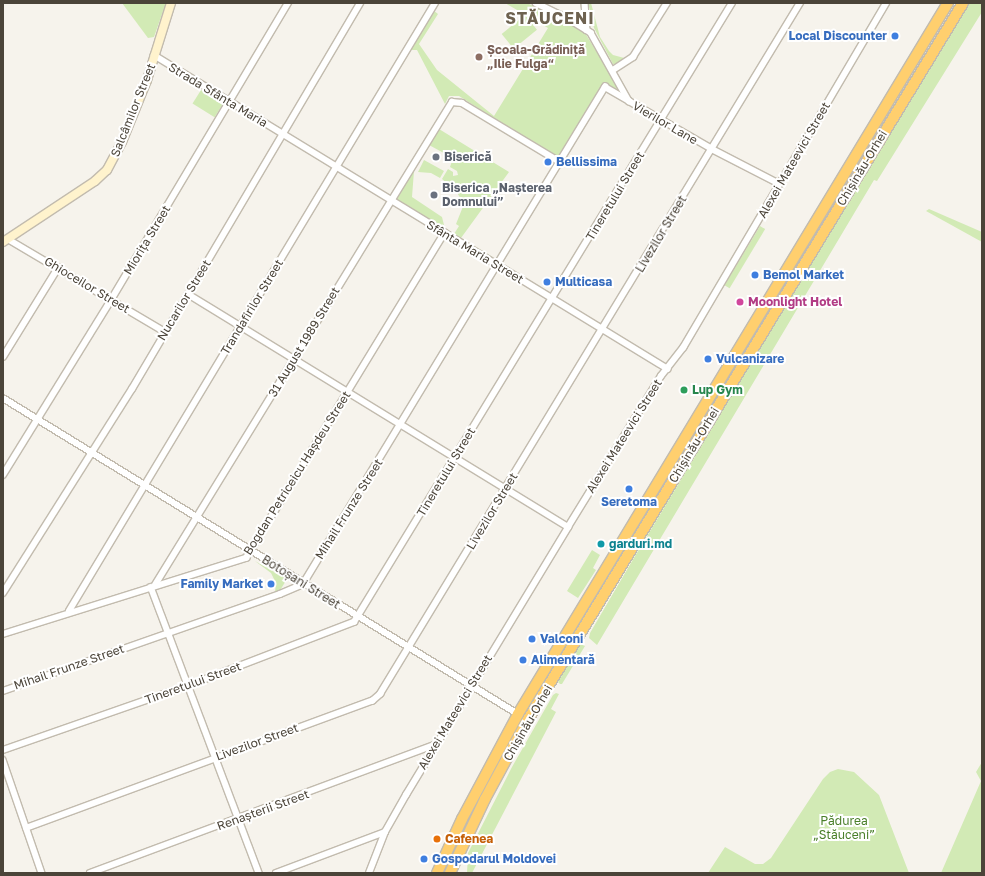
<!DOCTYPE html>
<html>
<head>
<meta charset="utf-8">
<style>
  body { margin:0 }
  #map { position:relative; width:985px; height:876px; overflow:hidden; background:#f6f3ec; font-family:"Golos Text",sans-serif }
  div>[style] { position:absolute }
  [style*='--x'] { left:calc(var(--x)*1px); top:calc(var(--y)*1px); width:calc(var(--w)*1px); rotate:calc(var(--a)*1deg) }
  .green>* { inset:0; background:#d2eab5; transform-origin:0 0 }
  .roads { filter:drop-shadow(1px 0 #c2bbae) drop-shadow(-1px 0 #c2bbae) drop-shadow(0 1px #c2bbae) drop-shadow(0 -1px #c2bbae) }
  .street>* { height:5.5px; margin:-2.75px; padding:0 2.75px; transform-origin:2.75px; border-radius:2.75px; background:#fff }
  .secondary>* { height:8px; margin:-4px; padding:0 4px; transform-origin:4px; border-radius:4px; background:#fff3cd }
  .highway>* { height:10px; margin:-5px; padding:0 5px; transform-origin:5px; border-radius:5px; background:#ffcf6e }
  .dots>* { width:11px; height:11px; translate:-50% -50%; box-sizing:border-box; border:2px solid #fff; border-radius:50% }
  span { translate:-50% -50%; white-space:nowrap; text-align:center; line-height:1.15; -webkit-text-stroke:4px #fff; paint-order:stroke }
  .shop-label { font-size:12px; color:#366cbe; font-weight:700 }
  .right { translate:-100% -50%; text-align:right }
  .left { translate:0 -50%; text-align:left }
  .education-label { font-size:12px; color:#785e54; font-weight:700 }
  .street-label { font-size:12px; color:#4b4439 }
  .worship-label { font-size:12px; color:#5b616d; font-weight:700 }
  .hotel-label { font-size:12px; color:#b23c85; font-weight:700 }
  .leisure-label { font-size:12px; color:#27864d; font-weight:700 }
  .culture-label { font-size:12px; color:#0d838f; font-weight:700 }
  .park-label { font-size:12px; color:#4a7f2a }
  .food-label { font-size:12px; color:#c56008; font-weight:700 }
  .district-label { font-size:16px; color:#6e6250; font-weight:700; letter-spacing:1px }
  .frame { position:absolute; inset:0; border:4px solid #4b4439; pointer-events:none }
</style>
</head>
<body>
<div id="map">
  <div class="green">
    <i style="clip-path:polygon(122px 3px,166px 3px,154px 37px,148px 38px)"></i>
    <i style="clip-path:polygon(505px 3px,527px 3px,548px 13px,548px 17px,552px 19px,556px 15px,585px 33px,624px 96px,604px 82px,558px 158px,459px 96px,449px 96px,445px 104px,417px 50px,410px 50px,433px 10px,438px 14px,419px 44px,437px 70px,494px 116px,548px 28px)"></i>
    <i style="clip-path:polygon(588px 3px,591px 3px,600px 37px,609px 51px,613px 55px,628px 59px,619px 64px,613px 64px,594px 28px)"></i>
    <i style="clip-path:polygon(970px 3px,982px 3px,982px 12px,877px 181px,874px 180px,597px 645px,589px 638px,590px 633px,635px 556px,947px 37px)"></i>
    <i style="left:525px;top:15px;width:19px;height:30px;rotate:51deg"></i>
    <i style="left:201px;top:90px;width:26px;height:16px;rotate:32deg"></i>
    <i style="clip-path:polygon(439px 129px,509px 172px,461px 238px,496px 259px,508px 239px,498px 260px,449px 234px,449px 231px,454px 234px,459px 226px,456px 224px,464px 204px,456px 191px,442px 179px,448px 169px,453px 172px,453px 176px,458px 175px,457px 171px,450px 167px,453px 158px,429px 145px)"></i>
    <i style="clip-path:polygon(420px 157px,414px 171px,412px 197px,442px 217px,445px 229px,395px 200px)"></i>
    <i style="clip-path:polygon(424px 160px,444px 171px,440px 178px,431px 173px,418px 172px)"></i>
    <i style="clip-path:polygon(929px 209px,982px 232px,982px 242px,926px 211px)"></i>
    <i style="left:760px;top:226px;width:6px;height:69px;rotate:31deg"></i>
    <i style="clip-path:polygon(592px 550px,600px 555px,593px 568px,596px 570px,578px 598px,567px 591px)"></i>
    <i style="clip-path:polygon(255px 561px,287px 579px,279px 592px,275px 592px,276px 583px,271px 573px)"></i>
    <i style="clip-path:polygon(580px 644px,585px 646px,562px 684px,560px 684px,558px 682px)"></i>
    <i style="clip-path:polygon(556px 693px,559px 694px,551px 709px,556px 712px,472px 873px,467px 873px,468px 853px,512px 767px,553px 695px)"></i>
    <i style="clip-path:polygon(982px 762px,982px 873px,941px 873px,981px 781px,976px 772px)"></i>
    <i style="clip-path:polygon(838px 769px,854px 772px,879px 795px,909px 873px,708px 873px,725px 847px,755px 864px,763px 864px,771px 858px,823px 779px,830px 772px)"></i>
  </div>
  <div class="roads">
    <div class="street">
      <i style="--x:536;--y:3;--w:37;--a:26"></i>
      <i style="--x:569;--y:19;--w:26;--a:32"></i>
      <i style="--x:591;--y:33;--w:78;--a:60.8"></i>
      <i style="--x:629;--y:101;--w:96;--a:30"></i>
      <i style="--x:712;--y:149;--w:74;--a:27.3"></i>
      <i style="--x:585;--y:3;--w:27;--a:86"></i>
      <i style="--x:154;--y:55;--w:602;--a:31.42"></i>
      <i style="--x:613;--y:70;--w:24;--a:-33"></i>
      <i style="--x:633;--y:57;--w:64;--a:-57.8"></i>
      <i style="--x:8;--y:239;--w:182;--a:30.6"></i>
      <i style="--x:188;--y:294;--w:446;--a:31.5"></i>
      <i style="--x:3;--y:357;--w:105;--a:-58.3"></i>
      <i style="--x:3;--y:398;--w:604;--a:31.53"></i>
      <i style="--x:3;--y:475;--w:206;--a:-58.3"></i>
      <i style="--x:111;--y:300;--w:346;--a:-59.2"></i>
      <i style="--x:155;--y:585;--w:567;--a:-58.41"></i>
      <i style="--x:452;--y:102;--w:10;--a:6"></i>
      <i style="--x:462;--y:103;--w:114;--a:31"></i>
      <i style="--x:151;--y:587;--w:306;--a:69.3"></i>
      <i style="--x:3;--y:593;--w:241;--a:-57.7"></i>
      <i style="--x:132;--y:389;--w:448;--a:-59.4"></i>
      <i style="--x:69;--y:611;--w:710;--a:-58.95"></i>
      <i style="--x:3;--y:634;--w:255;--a:-17.4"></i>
      <i style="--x:246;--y:558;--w:381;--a:-58.6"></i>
      <i style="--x:3;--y:691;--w:293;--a:-19.3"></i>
      <i style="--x:280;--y:594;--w:25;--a:-23"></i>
      <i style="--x:303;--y:584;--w:582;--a:-58.72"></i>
      <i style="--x:605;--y:87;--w:28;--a:30"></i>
      <i style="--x:3;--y:750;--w:195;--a:-19.2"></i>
      <i style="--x:187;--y:686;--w:179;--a:-21"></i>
      <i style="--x:354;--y:622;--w:725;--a:-58.59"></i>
      <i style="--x:3;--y:760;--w:120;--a:71"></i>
      <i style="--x:26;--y:828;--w:369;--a:-20.2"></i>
      <i style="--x:372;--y:701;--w:11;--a:-41"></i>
      <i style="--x:380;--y:694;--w:809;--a:-58.71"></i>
      <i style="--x:90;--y:873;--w:368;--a:-20.4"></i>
      <i style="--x:276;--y:873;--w:116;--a:-20.6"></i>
      <i style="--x:369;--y:873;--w:44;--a:-68.7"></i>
      <i style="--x:385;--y:832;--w:43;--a:-60.4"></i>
      <i style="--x:406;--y:795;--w:313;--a:-58.8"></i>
      <i style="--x:568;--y:527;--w:177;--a:-58.4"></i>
      <i style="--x:661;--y:376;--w:36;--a:-52"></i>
      <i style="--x:683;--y:348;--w:400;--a:-59.5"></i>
    </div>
    <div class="secondary">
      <i style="--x:3;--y:242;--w:110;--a:-33.5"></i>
      <i style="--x:95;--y:181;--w:16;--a:-43"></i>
      <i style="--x:107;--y:170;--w:32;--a:-62"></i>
      <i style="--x:122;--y:142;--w:67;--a:-68"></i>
      <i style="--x:147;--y:80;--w:81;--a:-72.7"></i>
    </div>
    <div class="highway">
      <i style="--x:437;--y:873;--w:60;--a:-65.2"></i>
      <i style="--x:462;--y:819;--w:119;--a:-61.9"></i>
      <i style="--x:518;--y:714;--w:831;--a:-58.84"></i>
      <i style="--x:450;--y:873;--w:82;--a:-64.7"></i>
      <i style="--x:485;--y:799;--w:89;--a:-61.7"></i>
      <i style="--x:527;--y:721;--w:840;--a:-58.73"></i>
    </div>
  </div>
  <div class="dots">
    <i style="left:895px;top:36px;background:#3f7fe0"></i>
    <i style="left:479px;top:57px;background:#8d6e63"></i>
    <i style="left:436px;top:157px;background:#6b7280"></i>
    <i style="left:548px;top:162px;background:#3f7fe0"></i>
    <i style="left:434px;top:195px;background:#6b7280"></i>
    <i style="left:755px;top:275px;background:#3f7fe0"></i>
    <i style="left:547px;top:282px;background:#3f7fe0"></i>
    <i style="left:740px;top:302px;background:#d1479c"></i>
    <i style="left:708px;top:359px;background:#3f7fe0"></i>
    <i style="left:684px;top:390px;background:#2e9e5b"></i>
    <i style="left:629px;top:489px;background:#3f7fe0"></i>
    <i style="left:601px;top:544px;background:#0f9aa8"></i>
    <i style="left:271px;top:584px;background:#3f7fe0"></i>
    <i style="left:532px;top:639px;background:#3f7fe0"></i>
    <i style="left:523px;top:660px;background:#3f7fe0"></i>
    <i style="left:437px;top:839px;background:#e8710a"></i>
    <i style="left:424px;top:859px;background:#3f7fe0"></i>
  </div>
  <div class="shop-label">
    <span class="right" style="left:887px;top:36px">Local Discounter</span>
    <span class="left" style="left:556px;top:162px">Bellissima</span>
    <span class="left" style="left:763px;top:275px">Bemol Market</span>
    <span class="left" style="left:555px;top:282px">Multicasa</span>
    <span class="left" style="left:716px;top:359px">Vulcanizare</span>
    <span style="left:629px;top:502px">Seretoma</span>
    <span class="right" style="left:263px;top:584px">Family Market</span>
    <span class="left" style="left:540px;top:639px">Valconi</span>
    <span class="left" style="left:531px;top:660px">Alimentară</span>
    <span class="left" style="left:432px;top:859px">Gospodarul Moldovei</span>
  </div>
  <div class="education-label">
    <span class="left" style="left:487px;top:57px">Școala-Grădiniță<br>„Ilie Fulga“</span>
  </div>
  <div class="street-label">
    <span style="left:218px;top:95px;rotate:31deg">Strada Sfânta Maria</span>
    <span style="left:133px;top:110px;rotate:-68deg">Salcâmilor Street</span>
    <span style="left:665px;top:123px;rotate:30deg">Vierilor Lane</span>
    <span style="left:794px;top:160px;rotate:-60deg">Alexei Mateevici Street</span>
    <span style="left:862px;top:168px;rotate:-59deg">Chișinău-Orhei</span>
    <span style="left:615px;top:196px;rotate:-59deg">Tineretului Street</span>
    <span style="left:661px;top:234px;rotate:-59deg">Livezilor Street</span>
    <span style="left:147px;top:240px;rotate:-59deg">Miorița Street</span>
    <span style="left:475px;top:252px;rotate:31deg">Sfânta Maria Street</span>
    <span style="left:87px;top:285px;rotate:31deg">Ghioceilor Street</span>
    <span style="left:184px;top:300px;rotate:-59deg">Nucarilor Street</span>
    <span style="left:252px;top:307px;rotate:-59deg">Trandafirilor Street</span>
    <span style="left:304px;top:342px;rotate:-59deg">31 August 1989 Street</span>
    <span style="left:624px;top:436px;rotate:-58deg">Alexei Mateevici Street</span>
    <span style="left:694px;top:445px;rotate:-59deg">Chișinău-Orhei</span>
    <span style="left:446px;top:472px;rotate:-59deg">Tineretului Street</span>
    <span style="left:297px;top:473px;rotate:-58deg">Bogdan Petriceicu Hașdeu Street</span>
    <span style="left:349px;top:509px;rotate:-58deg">Mihail Frunze Street</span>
    <span style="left:492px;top:511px;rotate:-59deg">Livezilor Street</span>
    <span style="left:301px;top:582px;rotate:32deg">Botoșani Street</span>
    <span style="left:69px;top:667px;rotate:-19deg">Mihail Frunze Street</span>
    <span style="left:193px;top:683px;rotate:-20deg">Tineretului Street</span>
    <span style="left:455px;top:712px;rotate:-59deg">Alexei Mateevici Street</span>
    <span style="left:528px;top:723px;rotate:-60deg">Chișinău-Orhei</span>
    <span style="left:257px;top:742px;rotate:-20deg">Livezilor Street</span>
    <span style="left:263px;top:810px;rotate:-20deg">Renașterii Street</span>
  </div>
  <div class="worship-label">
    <span class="left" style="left:444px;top:157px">Biserică</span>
    <span class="left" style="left:442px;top:195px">Biserica „Nașterea<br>Domnului”</span>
  </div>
  <div class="hotel-label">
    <span class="left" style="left:748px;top:302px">Moonlight Hotel</span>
  </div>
  <div class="leisure-label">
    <span class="left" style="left:692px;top:390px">Lup Gym</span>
  </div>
  <div class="culture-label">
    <span class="left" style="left:609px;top:544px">garduri.md</span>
  </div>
  <div class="park-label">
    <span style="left:844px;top:828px">Pădurea<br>„Stăuceni”</span>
  </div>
  <div class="food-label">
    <span class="left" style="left:445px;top:839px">Cafenea</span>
  </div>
  <div class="district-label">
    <span style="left:550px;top:18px">STĂUCENI</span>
  </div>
  <div class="frame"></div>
</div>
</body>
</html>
